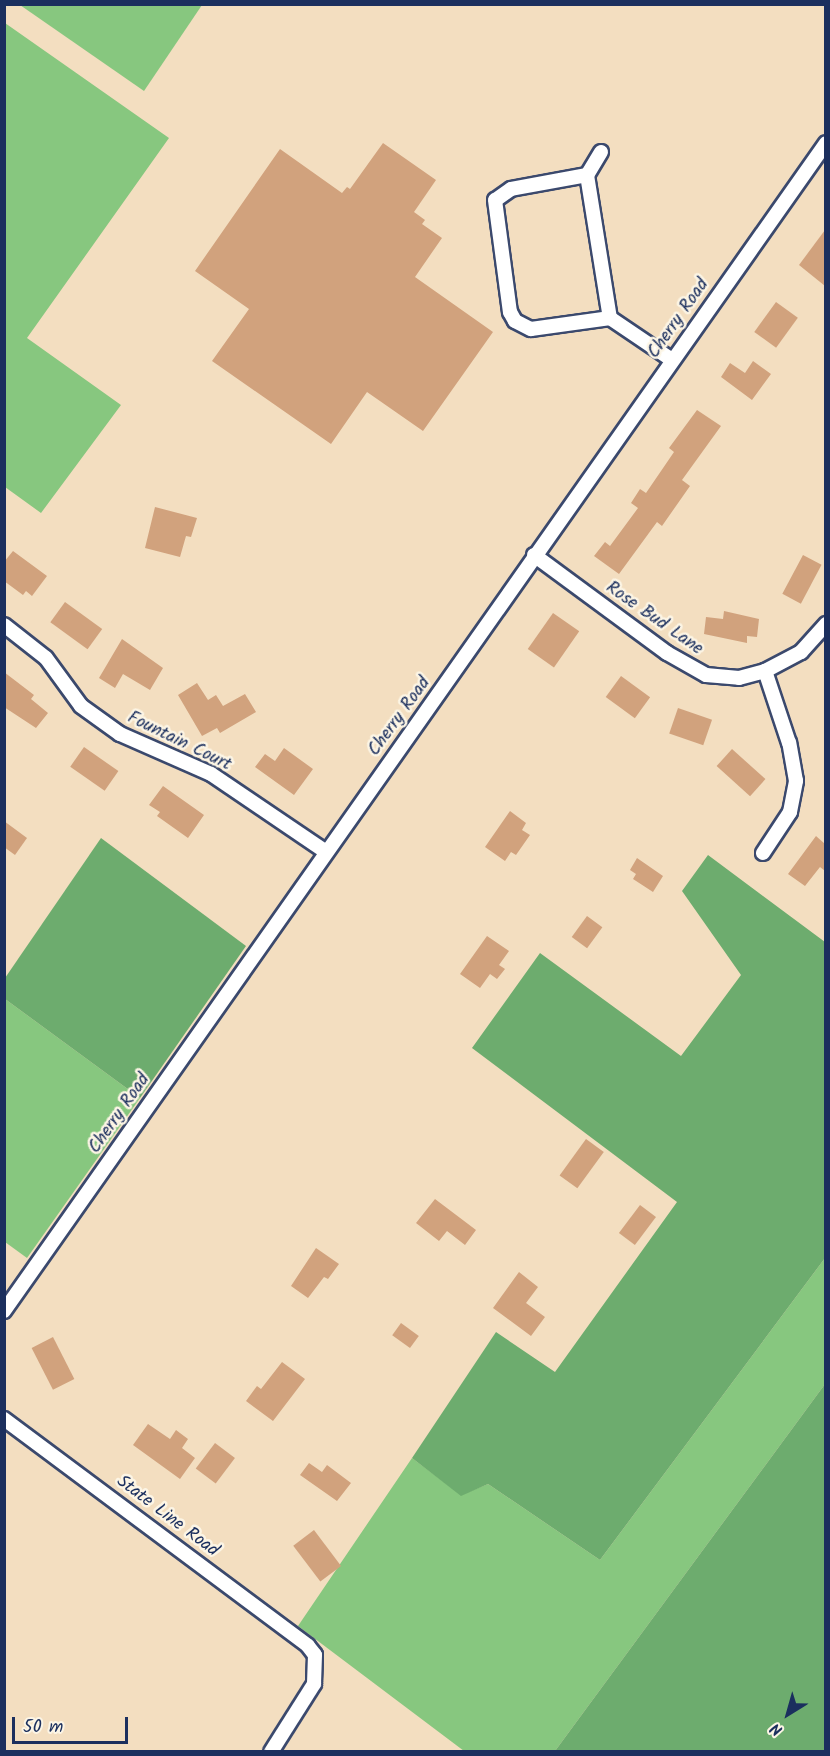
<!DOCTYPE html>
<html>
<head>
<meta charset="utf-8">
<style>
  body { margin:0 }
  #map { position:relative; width:830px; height:1756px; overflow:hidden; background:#f3dec0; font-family:Kalam,sans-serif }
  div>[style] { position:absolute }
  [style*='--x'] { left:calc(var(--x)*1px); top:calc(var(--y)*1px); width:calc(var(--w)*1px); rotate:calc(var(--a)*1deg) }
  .green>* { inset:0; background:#87c77f }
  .forest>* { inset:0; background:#6dac6e }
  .building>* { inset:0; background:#d1a27d; transform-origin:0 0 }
  .roads { filter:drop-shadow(2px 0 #3b496d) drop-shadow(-2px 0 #3b496d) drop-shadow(0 2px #3b496d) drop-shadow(0 -2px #3b496d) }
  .minor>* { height:14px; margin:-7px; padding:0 7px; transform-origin:7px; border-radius:7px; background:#fff }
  span { translate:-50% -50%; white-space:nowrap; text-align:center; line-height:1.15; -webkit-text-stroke:5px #fcf5e5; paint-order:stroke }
  .street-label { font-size:18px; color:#1b2f5e }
  .frame { position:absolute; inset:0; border:6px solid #1b2f5e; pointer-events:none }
  .north { position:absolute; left:758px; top:1684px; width:60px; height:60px; -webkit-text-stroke:4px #fcf5e5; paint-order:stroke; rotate:217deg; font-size:16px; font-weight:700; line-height:24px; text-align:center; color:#1b2f5e }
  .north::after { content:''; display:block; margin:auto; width:21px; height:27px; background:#1b2f5e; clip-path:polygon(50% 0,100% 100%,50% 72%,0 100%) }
  .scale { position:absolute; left:12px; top:1717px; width:116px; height:27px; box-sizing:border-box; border:3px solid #1b2f5e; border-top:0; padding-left:8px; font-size:18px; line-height:21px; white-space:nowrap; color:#1b2f5e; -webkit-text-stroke:4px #fcf5e5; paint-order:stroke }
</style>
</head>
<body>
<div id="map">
  <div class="green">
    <i style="clip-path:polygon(20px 5px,202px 5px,144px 91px)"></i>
    <i style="clip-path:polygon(5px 23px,169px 138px,27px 338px,121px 405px,41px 513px,5px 487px)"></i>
    <i style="clip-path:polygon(5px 999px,140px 1098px,27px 1258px,5px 1242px)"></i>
    <i style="clip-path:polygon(825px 1258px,825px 1384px,555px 1751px,464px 1751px,298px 1626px,412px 1458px,461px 1495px,488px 1484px,600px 1560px)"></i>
  </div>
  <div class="forest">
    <i style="clip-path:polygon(101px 838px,246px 946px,140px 1098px,5px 999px,5px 978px)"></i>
    <i style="clip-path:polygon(708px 855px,825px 942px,825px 1258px,600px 1560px,488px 1484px,461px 1496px,412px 1458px,496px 1332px,555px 1372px,677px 1202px,472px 1048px,540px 953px,681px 1056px,741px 975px,682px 891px)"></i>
    <i style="clip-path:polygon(825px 1384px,825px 1751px,555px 1751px)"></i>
  </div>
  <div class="building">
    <i style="clip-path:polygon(383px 143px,436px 180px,414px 212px,425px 220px,422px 224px,442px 238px,415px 277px,493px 332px,423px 431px,367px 392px,331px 444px,212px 361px,249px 309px,195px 271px,280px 149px,342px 193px,347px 187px,350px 189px)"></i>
    <i style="clip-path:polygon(825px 230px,825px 286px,799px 265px)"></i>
    <i style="left:776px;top:302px;width:27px;height:37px;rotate:36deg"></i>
    <i style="clip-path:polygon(753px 361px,771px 374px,752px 400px,721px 377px,730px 363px,745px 373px)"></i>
    <i style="clip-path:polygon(697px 410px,721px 426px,682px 480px,690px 486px,662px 526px,657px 522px,619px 574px,594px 556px,605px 542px,610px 546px,638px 508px,631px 503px,640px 489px,646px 493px,674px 452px,669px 448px)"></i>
    <i style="clip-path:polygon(155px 507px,197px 518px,191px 537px,186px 536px,180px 557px,145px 548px)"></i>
    <i style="clip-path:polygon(13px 551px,47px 576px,32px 596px,26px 591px,23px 595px,4px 581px,4px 562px)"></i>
    <i style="left:803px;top:555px;width:21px;height:44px;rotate:28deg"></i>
    <i style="left:65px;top:602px;width:46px;height:25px;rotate:36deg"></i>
    <i style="clip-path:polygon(724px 611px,759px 619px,757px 637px,747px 636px,747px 643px,704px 634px,706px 617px,723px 619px)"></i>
    <i style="left:553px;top:613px;width:32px;height:44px;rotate:35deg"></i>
    <i style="clip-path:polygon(122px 639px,163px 668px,150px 690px,123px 674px,115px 688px,99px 678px)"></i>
    <i style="clip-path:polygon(4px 672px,34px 695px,31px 699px,48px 713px,36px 728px,4px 707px)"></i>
    <i style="left:621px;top:676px;width:36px;height:26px;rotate:36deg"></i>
    <i style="clip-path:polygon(197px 683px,208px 700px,216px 695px,223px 706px,245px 694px,256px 712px,220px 733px,217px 728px,202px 736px,178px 695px)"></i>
    <i style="left:678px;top:708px;width:36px;height:27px;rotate:19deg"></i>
    <i style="left:84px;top:747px;width:42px;height:24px;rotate:35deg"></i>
    <i style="clip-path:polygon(284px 748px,313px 769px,294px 795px,255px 767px,265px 754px,275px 761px)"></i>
    <i style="left:732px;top:749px;width:45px;height:23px;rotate:42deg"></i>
    <i style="clip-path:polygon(163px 786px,204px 815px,188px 838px,157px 816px,160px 812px,149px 805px)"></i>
    <i style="clip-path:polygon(510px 811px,526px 823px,522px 830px,530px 835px,516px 855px,511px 852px,505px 861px,485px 847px)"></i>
    <i style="clip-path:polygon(4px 821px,27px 838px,15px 855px,4px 847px)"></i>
    <i style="clip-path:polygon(816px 836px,825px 844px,825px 871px,820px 867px,805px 886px,788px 874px)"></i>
    <i style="clip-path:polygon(637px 858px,663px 876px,653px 892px,633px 879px,636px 874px,630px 870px)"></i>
    <i style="left:587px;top:916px;width:19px;height:26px;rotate:36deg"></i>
    <i style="clip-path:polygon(487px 936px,509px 951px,499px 965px,505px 969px,497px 979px,490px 974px,480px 988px,460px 974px)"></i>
    <i style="left:586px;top:1139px;width:22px;height:45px;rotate:36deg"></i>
    <i style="clip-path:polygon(435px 1199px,476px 1230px,465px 1245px,447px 1231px,439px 1241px,416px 1223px)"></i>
    <i style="left:640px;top:1205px;width:20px;height:35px;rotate:37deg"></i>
    <i style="clip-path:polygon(316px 1248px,339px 1264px,328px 1279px,324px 1277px,308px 1298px,291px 1286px)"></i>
    <i style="clip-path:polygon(519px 1272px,538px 1287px,526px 1303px,545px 1317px,531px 1336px,493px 1308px)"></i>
    <i style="left:401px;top:1323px;width:22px;height:15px;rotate:36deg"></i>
    <i style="left:53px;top:1337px;width:47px;height:24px;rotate:63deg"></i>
    <i style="clip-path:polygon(282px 1362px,305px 1379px,273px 1421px,246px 1401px,257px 1386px,261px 1389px)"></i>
    <i style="clip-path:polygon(148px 1424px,170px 1439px,176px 1430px,188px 1439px,182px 1448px,195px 1458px,180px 1479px,133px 1445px)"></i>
    <i style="left:215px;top:1443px;width:25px;height:32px;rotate:37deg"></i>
    <i style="clip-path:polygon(309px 1463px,322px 1472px,327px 1465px,351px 1483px,337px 1501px,300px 1475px)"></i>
    <i style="left:314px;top:1530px;width:45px;height:26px;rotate:53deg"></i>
  </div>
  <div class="roads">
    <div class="minor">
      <i style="--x:601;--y:152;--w:27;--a:121"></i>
      <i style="--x:587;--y:175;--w:77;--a:169.6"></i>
      <i style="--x:511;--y:189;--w:19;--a:145"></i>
      <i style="--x:495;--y:200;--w:113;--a:82.4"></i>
      <i style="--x:510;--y:312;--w:10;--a:61"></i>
      <i style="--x:515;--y:321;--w:18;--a:27"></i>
      <i style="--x:531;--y:329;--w:80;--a:-7.9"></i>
      <i style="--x:610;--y:318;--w:75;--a:34.1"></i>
      <i style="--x:587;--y:175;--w:145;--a:80.9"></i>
      <i style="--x:534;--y:555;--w:165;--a:36.4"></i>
      <i style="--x:667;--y:653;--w:45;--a:29.4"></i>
      <i style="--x:706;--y:675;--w:33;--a:5"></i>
      <i style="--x:739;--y:678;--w:27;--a:-15"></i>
      <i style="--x:765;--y:671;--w:41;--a:-27.8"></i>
      <i style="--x:801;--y:652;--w:38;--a:-48"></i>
      <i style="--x:4;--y:625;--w:53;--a:38.2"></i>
      <i style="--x:46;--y:658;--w:59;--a:53.9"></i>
      <i style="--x:81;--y:706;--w:48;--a:35.7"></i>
      <i style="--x:120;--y:734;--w:99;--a:23.7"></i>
      <i style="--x:211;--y:774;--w:139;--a:34.1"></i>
      <i style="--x:763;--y:853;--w:49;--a:-56.6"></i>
      <i style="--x:790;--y:812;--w:32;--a:-79"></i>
      <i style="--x:796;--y:781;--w:39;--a:-100"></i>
      <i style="--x:789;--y:743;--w:76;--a:-108.4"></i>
      <i style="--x:4;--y:1311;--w:1428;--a:-54.86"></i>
      <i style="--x:4;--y:1419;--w:379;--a:36.7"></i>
      <i style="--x:308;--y:1646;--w:11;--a:52"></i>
      <i style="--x:315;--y:1655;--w:29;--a:92"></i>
      <i style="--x:314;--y:1684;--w:80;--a:122.3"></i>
    </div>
  </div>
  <div class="street-label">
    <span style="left:679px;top:319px;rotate:-55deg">Cherry Road</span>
    <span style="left:654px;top:619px;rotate:35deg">Rose Bud Lane</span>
    <span style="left:400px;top:717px;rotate:-54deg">Cherry Road</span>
    <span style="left:179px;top:742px;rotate:26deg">Fountain Court</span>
    <span style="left:120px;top:1114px;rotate:-55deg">Cherry Road</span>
    <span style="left:167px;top:1517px;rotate:37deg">State Line Road</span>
  </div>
  <div class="frame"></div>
  <div class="north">N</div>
  <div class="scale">50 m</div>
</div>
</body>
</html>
